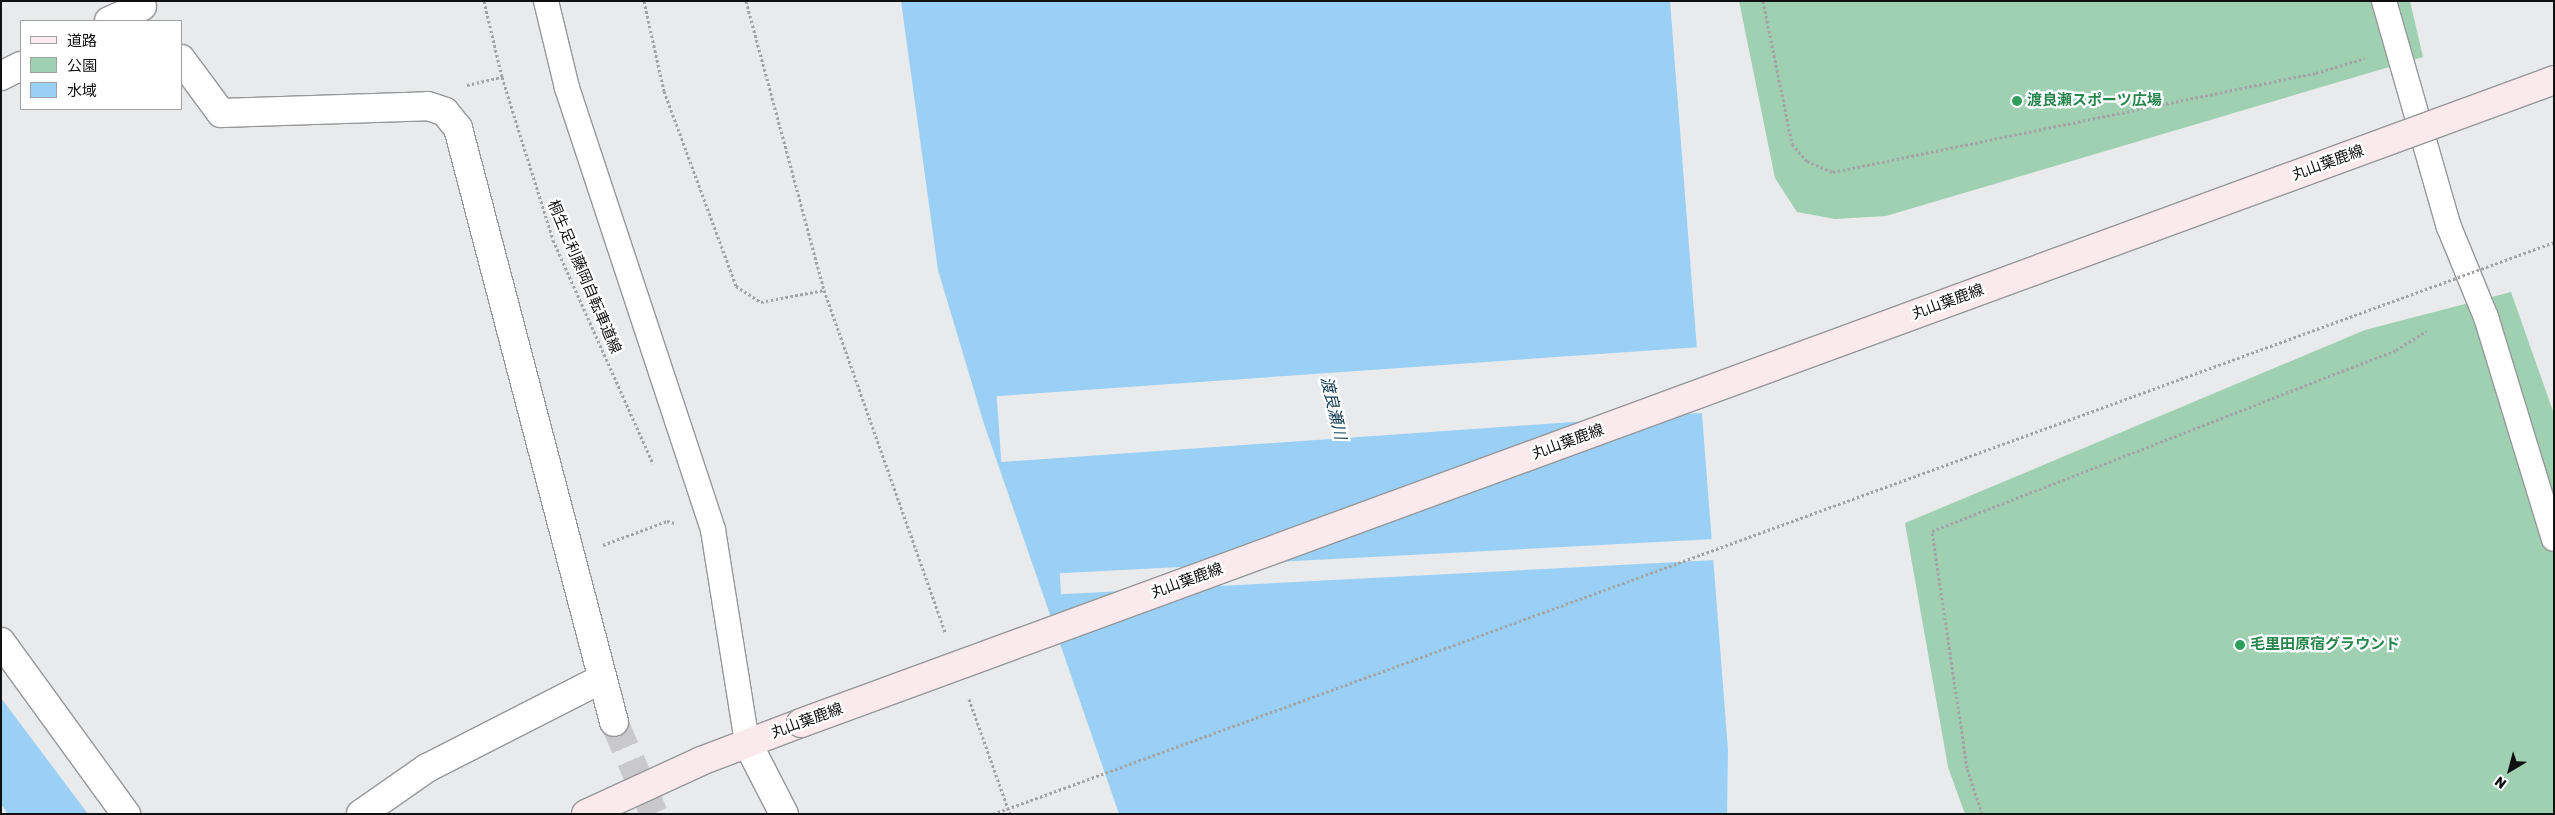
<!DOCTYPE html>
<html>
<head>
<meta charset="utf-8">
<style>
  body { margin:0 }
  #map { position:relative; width:2555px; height:815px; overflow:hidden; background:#e9eaec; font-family:Rubik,"Noto Sans JP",sans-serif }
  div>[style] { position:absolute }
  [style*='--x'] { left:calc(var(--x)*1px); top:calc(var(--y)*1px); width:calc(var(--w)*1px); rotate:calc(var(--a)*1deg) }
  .green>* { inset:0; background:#9ed0b1 }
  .water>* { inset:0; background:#9ad0f5 }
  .pier>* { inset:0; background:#e9eaec; transform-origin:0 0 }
  .minor-tunnel>* { height:28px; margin-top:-14px; transform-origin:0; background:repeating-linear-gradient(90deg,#c9c9cb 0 28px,transparent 0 42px) }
  .path>* { height:3px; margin-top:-1.5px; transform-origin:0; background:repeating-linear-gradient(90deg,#a3a3a5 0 2.5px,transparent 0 5px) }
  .roads { filter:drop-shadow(1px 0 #969799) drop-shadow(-1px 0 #969799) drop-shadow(0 1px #969799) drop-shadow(0 -1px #969799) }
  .service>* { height:24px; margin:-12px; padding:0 12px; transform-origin:12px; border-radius:12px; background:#fff }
  .minor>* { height:28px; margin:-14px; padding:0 14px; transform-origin:14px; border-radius:14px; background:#fff }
  .secondary>* { height:28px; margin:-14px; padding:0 14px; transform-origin:14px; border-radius:14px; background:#faeaed }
  .path-bridge>* { height:3px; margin-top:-1.5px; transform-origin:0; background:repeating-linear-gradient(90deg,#a3a3a5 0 2.5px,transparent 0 5px) }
  .bridges { filter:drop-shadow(1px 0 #969799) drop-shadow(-1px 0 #969799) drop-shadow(0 1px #969799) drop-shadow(0 -1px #969799) }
  .secondary-bridge>* { height:28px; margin:-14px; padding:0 14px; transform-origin:14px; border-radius:14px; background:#faeaed }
  .dots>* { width:14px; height:14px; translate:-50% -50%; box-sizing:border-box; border:2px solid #fff; border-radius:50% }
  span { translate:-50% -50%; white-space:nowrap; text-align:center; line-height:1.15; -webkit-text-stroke:4.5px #fff; paint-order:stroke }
  .leisure-label { font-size:15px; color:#27864d; font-weight:700 }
  .left { translate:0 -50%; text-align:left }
  .street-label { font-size:15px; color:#111112 }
  .water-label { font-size:16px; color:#0a374f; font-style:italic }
  .frame { position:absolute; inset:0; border:2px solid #111112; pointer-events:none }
  .legend { position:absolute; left:20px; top:20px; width:162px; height:90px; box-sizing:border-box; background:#fff; border:1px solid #a0a0a0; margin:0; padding:6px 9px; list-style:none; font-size:15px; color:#111112 }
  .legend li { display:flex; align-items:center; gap:10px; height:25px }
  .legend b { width:25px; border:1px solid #a0a0a0 }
  .north { position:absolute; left:2485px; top:745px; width:50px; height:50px; -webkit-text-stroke:4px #fff; paint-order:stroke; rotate:217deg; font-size:14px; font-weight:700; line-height:20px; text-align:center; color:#111112 }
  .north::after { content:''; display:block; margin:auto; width:18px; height:22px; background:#111112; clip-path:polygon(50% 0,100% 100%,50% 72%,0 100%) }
</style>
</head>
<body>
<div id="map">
  <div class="green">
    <i style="clip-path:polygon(1739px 1px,2410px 1px,2423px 57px,1886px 216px,1835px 219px,1797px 212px,1775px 178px)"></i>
    <i style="clip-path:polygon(2511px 292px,2554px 414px,2554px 814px,1965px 814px,1948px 767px,1905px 523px,2365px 330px)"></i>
  </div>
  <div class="water">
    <i style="clip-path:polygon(901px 1px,1670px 1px,1728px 750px,1727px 814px,1119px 814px,984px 424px,938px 270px)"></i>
    <i style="clip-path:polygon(1px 698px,88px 814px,8px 814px,1px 804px)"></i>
  </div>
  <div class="pier">
    <i style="left:1700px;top:347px;width:66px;height:705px;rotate:86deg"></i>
    <i style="left:1715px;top:539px;width:21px;height:656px;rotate:87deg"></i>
  </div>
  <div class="minor-tunnel">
    <i style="--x:614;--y:722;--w:100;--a:66.5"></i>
  </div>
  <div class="path">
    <i style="--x:484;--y:1;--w:78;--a:76.7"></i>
    <i style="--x:502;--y:77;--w:171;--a:72.6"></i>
    <i style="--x:553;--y:240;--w:245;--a:65.9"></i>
    <i style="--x:644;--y:1;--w:92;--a:77.5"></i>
    <i style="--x:664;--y:91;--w:208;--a:69.7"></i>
    <i style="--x:736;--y:286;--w:30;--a:33"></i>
    <i style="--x:761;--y:302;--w:64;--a:-10.8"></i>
    <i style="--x:746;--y:1;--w:299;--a:74.9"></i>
    <i style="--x:824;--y:290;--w:363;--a:70.5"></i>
    <i style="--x:1763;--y:1;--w:146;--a:78.5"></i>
    <i style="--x:1792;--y:144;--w:23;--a:49"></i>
    <i style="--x:1807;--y:161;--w:28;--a:23"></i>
    <i style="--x:1833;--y:172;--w:493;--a:-11.6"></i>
    <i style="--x:2316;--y:73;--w:51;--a:-17"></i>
    <i style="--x:467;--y:85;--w:36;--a:-13"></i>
    <i style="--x:603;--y:545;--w:68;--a:-20.6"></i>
    <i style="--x:667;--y:521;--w:8;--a:14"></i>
    <i style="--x:969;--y:699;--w:122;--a:70.4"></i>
    <i style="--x:1982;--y:814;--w:48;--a:-108.1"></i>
    <i style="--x:1967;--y:768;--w:240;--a:-98.4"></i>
    <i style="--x:1932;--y:531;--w:498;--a:-21.3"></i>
    <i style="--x:2396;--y:350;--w:36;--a:-32"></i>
  </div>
  <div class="roads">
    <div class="service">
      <i style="--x:546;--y:1;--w:89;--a:76.4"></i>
      <i style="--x:567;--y:88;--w:465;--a:71.7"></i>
      <i style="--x:713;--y:530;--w:215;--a:80.9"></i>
      <i style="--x:2384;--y:1;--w:235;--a:74"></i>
      <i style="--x:2449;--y:227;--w:97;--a:67.7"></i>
      <i style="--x:2486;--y:317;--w:232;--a:73"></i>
    </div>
    <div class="minor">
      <i style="--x:109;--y:21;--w:36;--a:-24"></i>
      <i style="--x:181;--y:59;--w:67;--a:53.5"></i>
      <i style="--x:221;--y:113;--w:207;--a:-1.9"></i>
      <i style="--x:428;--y:106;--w:18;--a:19"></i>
      <i style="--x:445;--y:112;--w:21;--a:51"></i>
      <i style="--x:458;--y:128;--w:614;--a:75.28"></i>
      <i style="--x:1;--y:76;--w:22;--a:-27"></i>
      <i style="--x:1;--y:642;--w:213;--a:54"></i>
      <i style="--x:747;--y:742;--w:81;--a:62.8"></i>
      <i style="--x:361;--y:814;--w:80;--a:-34.9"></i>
      <i style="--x:427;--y:768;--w:194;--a:-27"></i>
    </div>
    <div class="secondary">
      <i style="--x:586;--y:814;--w:127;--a:-24.7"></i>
      <i style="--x:701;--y:761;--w:107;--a:-20.8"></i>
    </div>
  </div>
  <div class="path-bridge">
    <i style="--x:993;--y:814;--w:1662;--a:-20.12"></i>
  </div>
  <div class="bridges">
    <div class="secondary-bridge">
      <i style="--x:801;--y:723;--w:1867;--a:-20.14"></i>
    </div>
  </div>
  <div class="dots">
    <i style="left:2017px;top:101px;background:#2e9e5b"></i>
    <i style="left:2240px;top:645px;background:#2e9e5b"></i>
  </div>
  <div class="leisure-label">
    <span class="left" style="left:2027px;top:101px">渡良瀬スポーツ広場</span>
    <span class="left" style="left:2250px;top:645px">毛里田原宿グラウンド</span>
  </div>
  <div class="street-label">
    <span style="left:2328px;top:163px;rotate:-20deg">丸山葉鹿線</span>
    <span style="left:584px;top:277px;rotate:67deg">桐生足利藤岡自転車道線</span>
    <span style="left:1948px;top:302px;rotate:-20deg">丸山葉鹿線</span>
    <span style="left:1568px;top:442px;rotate:-20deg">丸山葉鹿線</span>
    <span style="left:1187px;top:581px;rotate:-20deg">丸山葉鹿線</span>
    <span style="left:807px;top:721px;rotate:-20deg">丸山葉鹿線</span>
  </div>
  <div class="water-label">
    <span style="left:1333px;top:408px;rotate:77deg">渡良瀬川</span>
  </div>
  <div class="frame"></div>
  <ul class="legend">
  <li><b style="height:6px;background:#faeaed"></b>道路</li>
  <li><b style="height:14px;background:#9ed0b1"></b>公園</li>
  <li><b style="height:14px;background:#9ad0f5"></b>水域</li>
  </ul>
  <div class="north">N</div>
</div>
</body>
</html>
